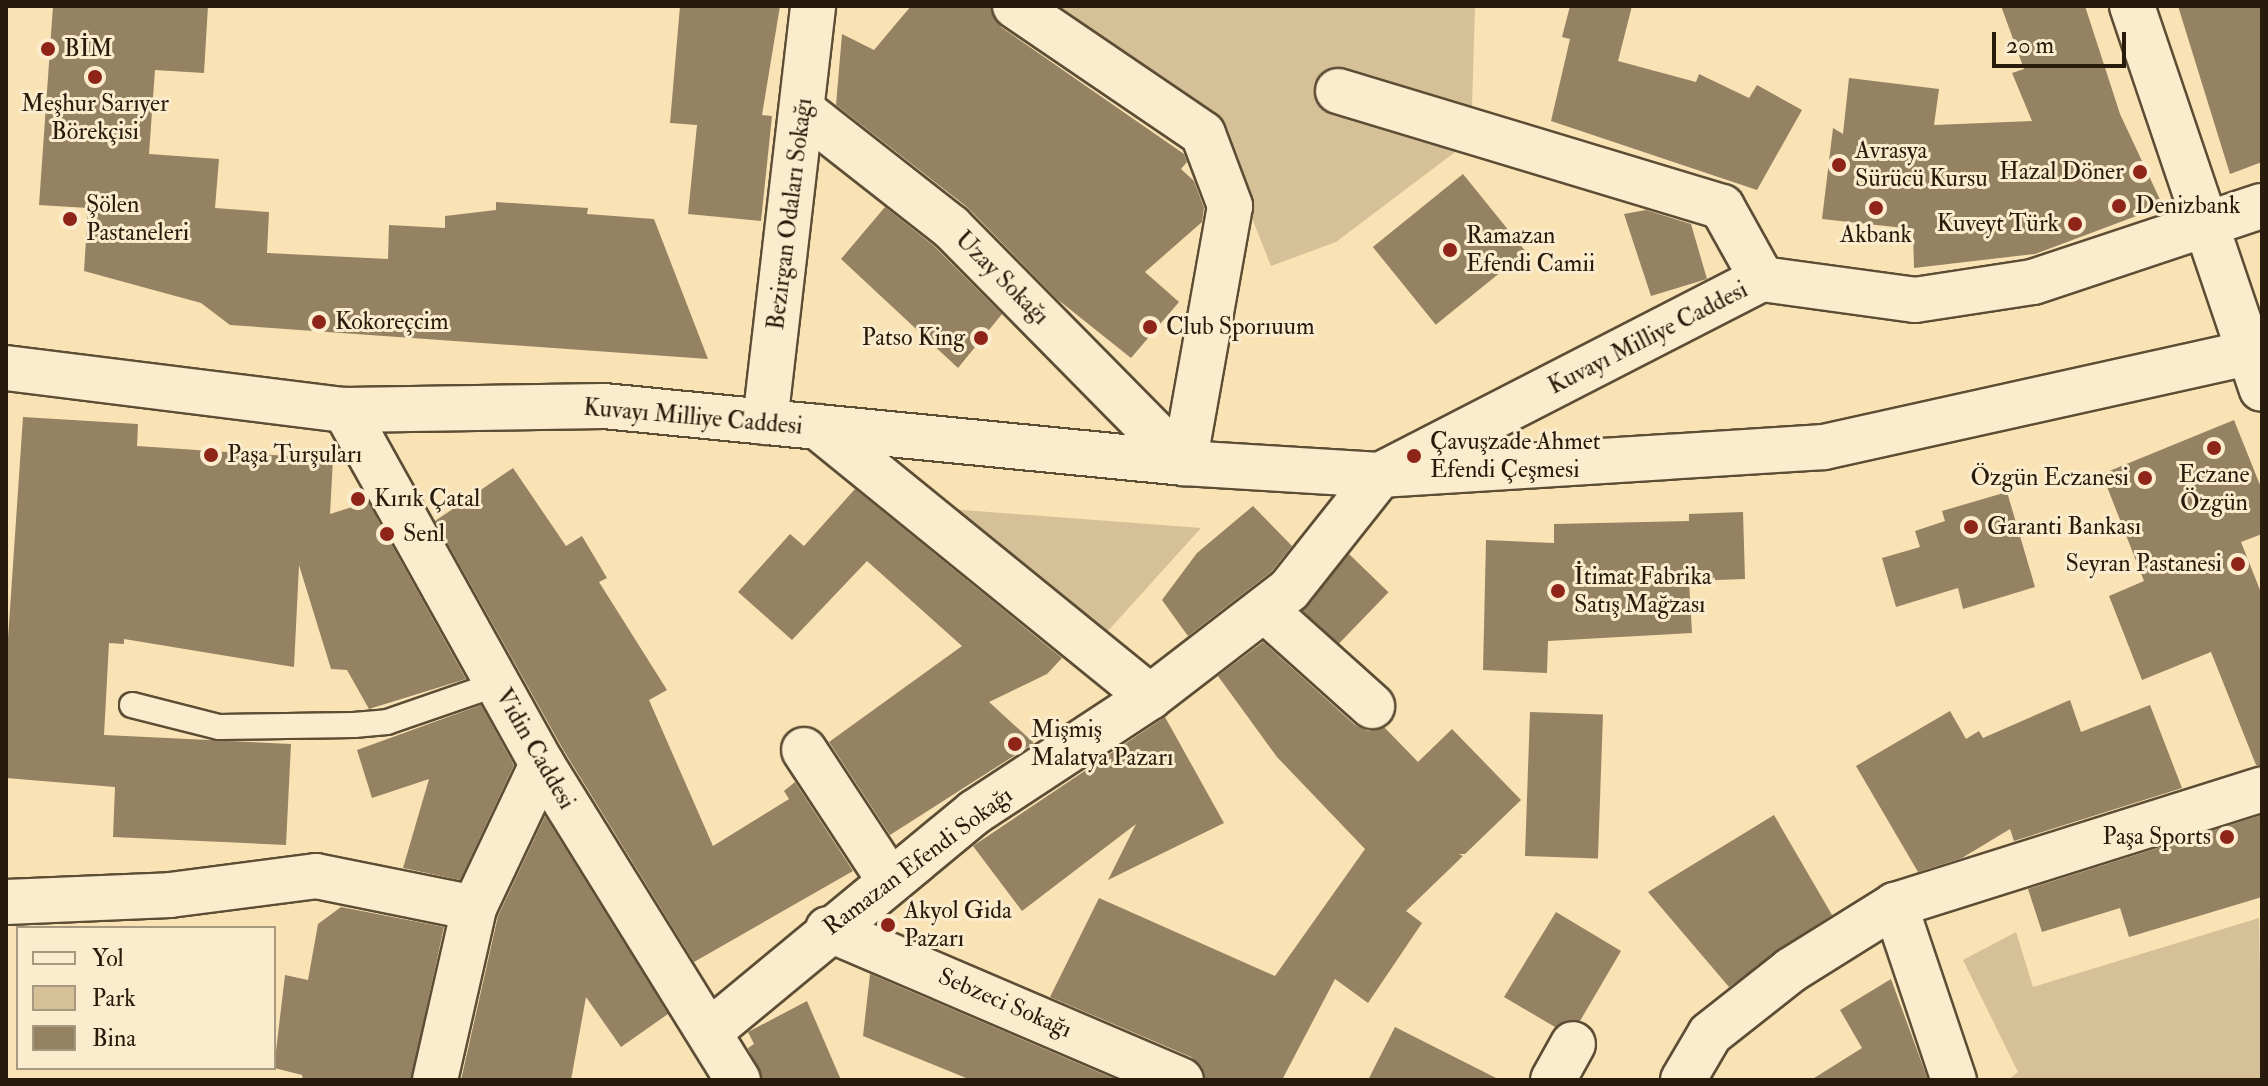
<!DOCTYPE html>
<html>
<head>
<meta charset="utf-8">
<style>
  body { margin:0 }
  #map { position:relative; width:2268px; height:1086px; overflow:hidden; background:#f9e2b4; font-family:"IM FELL Double Pica",serif }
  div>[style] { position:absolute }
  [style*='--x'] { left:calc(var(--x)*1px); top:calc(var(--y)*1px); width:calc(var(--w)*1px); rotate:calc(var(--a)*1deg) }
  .green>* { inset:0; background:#d5c097 }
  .building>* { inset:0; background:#958263; transform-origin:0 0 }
  .roads { filter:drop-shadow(2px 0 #5c4d35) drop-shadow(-2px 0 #5c4d35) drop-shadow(0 2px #5c4d35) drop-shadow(0 -2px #5c4d35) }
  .lane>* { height:24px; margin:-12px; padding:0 12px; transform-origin:12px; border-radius:12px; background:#fbecce }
  .street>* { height:44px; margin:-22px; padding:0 22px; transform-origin:22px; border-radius:22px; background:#fbecce }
  .secondary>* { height:44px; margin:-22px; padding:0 22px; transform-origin:22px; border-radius:22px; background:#fbecce }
  .dots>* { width:22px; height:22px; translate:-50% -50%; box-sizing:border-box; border:4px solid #fbecce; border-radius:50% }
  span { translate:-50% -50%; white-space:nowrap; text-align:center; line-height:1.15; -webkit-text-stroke:6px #fbecce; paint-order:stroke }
  .poi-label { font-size:24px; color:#281b0b }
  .left { translate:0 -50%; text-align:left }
  .right { translate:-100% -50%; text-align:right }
  .street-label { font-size:24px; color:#281b0b }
  .frame { position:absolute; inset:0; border:8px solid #281b0b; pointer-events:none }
  .legend { position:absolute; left:16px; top:926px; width:260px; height:144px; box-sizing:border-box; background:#fbecce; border:2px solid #a79880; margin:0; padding:10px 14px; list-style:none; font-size:24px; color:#281b0b }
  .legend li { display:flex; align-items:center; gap:16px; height:40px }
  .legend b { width:40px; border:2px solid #a79880 }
  .scale { position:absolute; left:1992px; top:32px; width:134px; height:36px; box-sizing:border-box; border:4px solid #281b0b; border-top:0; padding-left:10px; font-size:24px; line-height:28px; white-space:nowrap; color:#281b0b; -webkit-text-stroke:6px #fbecce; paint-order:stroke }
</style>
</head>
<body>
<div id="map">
  <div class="green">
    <i style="clip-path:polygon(1031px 6px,1475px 6px,1471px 140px,1336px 242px,1271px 266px,1218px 132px)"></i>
    <i style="clip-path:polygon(924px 507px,1201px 528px,1097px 643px)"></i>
    <i style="clip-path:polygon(2259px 918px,2262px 1080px,2008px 1080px,2018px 1072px,1963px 960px,2016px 932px,2033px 987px)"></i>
  </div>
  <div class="building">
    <i style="clip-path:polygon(53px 6px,208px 6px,204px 73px,155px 70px,149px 154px,219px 159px,215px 208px,269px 212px,267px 253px,388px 259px,389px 225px,445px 228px,445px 216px,496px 210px,496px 202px,588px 208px,587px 214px,654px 219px,708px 359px,230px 325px,201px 303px,84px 271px,88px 208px,39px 205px)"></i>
    <i style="clip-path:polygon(680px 6px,780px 6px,762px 115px,772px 116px,761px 221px,688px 214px,697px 125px,670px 123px)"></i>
    <i style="clip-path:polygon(911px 6px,990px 6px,1001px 27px,1184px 154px,1187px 162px,1181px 169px,1194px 181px,1204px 208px,1202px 222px,1145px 272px,1179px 302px,1131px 358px,1057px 299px,967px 207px,836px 105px,842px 34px,874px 50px)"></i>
    <i style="clip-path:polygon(1570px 6px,1632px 6px,1618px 61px,1696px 82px,1699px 74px,1749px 98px,1757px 85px,1802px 110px,1757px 190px,1551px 121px,1570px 39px,1562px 37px)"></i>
    <i style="clip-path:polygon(2001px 6px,2085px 6px,2120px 114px,2163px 206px,2035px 254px,1914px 268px,1913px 229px,1822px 219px,1833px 128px,1843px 134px,1849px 78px,1939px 89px,1934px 125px,2032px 121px,2012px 73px,2024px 69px)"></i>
    <i style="clip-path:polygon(2178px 6px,2262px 6px,2262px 162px,2230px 174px)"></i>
    <i style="left:1463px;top:174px;width:100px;height:116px;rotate:51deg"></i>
    <i style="clip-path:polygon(885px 207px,934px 246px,1002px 314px,958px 368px,841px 259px)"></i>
    <i style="clip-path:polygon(1646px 210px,1691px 224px,1707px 279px,1651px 296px,1624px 214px)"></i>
    <i style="clip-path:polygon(23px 417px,138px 424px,137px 446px,333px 459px,330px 514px,368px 502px,466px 679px,369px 709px,347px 670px,331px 669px,299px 565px,294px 667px,124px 639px,124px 644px,109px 643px,104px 735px,291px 744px,286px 845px,113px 837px,115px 787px,6px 778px,6px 668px)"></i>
    <i style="clip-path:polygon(2234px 420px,2262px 490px,2262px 534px,2241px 542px,2262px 595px,2262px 765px,2256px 765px,2211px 652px,2142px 680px,2109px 596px,2144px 581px,2102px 474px)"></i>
    <i style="clip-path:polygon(513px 468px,566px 546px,582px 536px,607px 578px,599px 582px,667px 690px,649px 700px,713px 846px,789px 799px,784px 791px,795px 782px,853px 871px,694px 962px,564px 751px,435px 521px)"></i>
    <i style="clip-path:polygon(855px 489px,1062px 658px,1047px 674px,989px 702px,1034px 743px,890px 835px,829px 742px,962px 646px,867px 561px,792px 640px,738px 592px,790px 534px,804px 546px)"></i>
    <i style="clip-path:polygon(2007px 492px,2035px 587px,1963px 609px,1958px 588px,1896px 607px,1882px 558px,1920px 547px,1915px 531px,1945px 521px,1942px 511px)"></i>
    <i style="clip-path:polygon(1253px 506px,1292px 546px,1271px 572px,1188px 636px,1162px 600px,1197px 553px)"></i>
    <i style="clip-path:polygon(1743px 512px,1745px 579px,1689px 581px,1692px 633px,1548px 641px,1547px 673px,1483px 670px,1486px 540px,1554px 543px,1554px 524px,1689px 521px,1689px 514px)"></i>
    <i style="left:1349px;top:554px;width:55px;height:73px;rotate:44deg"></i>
    <i style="clip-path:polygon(1263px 642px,1355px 725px,1368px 731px,1384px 727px,1418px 762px,1452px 729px,1521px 800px,1465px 854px,1459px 854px,1463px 856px,1406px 911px,1422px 923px,1368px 1003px,1335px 979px,1282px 1080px,1206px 1080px,1201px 1066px,1191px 1057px,1050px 997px,1099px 898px,1275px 976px,1365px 849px,1277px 757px,1218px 676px)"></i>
    <i style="clip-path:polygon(2070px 700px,2081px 732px,2150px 705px,2182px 788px,2014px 841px,2010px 829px,1962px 858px,1918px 872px,1856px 766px,1950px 711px,1966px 739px,1979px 731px,1983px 738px)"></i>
    <i style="clip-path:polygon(481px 705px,514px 765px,460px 880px,403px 868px,429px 779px,372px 798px,357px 750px)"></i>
    <i style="left:1530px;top:712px;width:73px;height:144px;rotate:2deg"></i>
    <i style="clip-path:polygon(1165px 717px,1224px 823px,1108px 880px,1136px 824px,1022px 911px,973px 846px)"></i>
    <i style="clip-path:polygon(1774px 815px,1832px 915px,1729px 987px,1648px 892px)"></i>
    <i style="clip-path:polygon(2262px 815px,2262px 897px,2129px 937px,2120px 908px,2042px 932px,2028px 889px)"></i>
    <i style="clip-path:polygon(545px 816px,668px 1014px,621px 1047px,586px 997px,571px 1080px,461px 1080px,498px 916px)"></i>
    <i style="clip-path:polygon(341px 907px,444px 927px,411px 1080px,303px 1080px,302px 1075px,274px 1068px,285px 975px,308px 980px,318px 924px)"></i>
    <i style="clip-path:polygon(1556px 912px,1621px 951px,1580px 1021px,1555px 1027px,1504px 997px)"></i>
    <i style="clip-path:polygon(870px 974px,1117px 1080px,971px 1080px,863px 1036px)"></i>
    <i style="clip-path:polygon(1891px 979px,1928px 1080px,1811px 1080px,1862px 1048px,1840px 1010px)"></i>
    <i style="clip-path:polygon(807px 1001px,841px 1080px,763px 1080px,748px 1048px,754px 1044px,748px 1032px)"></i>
    <i style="clip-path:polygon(1395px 1027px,1500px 1080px,1368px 1080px)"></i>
  </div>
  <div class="roads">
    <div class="lane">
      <i style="--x:132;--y:705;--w:90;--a:14.2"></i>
      <i style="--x:219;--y:727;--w:135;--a:-0.8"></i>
      <i style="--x:354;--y:725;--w:33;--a:-5"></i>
      <i style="--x:387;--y:722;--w:116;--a:-19.1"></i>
    </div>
    <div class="street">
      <i style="--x:1015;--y:6;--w:227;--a:34.2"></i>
      <i style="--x:1203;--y:134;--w:77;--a:69.4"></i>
      <i style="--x:1230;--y:206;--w:261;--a:100.1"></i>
      <i style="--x:1338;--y:91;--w:401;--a:16.8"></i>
      <i style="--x:1722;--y:207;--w:82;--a:60.9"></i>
      <i style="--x:803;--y:111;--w:188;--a:38.1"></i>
      <i style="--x:951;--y:227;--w:332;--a:45.4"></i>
      <i style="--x:345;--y:410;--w:405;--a:60.9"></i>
      <i style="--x:542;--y:764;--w:372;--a:58.2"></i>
      <i style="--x:765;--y:422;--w:419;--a:-83.4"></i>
      <i style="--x:818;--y:427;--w:428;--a:39.1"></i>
      <i style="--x:1265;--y:610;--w:144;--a:41.9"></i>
      <i style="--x:804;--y:750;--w:157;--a:56.7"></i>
      <i style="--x:6;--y:902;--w:164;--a:-2.4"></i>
      <i style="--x:170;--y:895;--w:147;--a:-7.4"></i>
      <i style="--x:316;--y:876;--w:161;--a:11.4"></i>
      <i style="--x:1895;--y:905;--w:185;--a:71.4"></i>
      <i style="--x:828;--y:929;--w:384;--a:23.2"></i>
      <i style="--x:709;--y:1032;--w:345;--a:-39.6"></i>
      <i style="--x:975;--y:812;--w:209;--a:-33.3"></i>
      <i style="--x:1150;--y:697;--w:175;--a:-37.6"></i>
      <i style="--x:1289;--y:590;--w:147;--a:-51.6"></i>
      <i style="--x:1380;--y:475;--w:429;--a:-27.2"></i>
      <i style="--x:1762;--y:279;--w:154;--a:7.8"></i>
      <i style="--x:1915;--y:300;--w:119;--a:-8.7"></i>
      <i style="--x:2033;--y:282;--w:241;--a:-18.4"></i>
      <i style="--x:435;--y:1080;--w:176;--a:-77.2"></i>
      <i style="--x:474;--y:908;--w:159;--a:-64.7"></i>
      <i style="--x:1553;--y:1080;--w:41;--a:-60.9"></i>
      <i style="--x:1683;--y:1080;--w:53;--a:-59.6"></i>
      <i style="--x:1710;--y:1034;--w:103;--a:-38.3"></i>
      <i style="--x:1791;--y:970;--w:123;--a:-32"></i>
      <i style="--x:1895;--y:905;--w:385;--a:-17.5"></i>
    </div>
    <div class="secondary">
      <i style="--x:2132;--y:6;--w:404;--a:71.3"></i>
      <i style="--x:6;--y:368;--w:342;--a:7.1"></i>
      <i style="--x:345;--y:410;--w:259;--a:-0.9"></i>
      <i style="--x:604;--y:406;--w:583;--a:5.61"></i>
      <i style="--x:1184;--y:463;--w:196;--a:3.5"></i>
      <i style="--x:1380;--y:475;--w:445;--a:-3.6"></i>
      <i style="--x:1824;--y:447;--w:434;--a:-12.5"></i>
    </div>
  </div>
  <div class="dots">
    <i style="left:48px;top:49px;background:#8f2418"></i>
    <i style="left:95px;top:77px;background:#8f2418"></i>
    <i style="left:1839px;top:165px;background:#8f2418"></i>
    <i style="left:2140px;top:172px;background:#8f2418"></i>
    <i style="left:2119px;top:206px;background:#8f2418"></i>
    <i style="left:1876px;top:208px;background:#8f2418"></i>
    <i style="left:70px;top:219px;background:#8f2418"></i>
    <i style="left:2075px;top:224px;background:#8f2418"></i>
    <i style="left:1450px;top:250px;background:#8f2418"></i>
    <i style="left:319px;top:322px;background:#8f2418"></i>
    <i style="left:1150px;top:327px;background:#8f2418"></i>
    <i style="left:981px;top:338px;background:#8f2418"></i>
    <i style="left:2214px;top:448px;background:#8f2418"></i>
    <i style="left:211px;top:455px;background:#8f2418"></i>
    <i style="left:1414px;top:456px;background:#8f2418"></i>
    <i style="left:2145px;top:478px;background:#8f2418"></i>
    <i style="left:358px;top:499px;background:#8f2418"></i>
    <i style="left:1971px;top:527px;background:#8f2418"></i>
    <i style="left:387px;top:534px;background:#8f2418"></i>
    <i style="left:2238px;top:564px;background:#8f2418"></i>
    <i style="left:1558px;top:591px;background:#8f2418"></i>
    <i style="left:1015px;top:744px;background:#8f2418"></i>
    <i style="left:2227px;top:837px;background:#8f2418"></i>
    <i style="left:888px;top:925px;background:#8f2418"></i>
  </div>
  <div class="poi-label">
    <span class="left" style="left:64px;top:49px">BİM</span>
    <span style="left:95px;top:118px">Meşhur Sarıyer<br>Börekçisi</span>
    <span class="left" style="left:1855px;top:165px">Avrasya<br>Sürücü Kursu</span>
    <span class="right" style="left:2124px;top:172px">Hazal Döner</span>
    <span class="left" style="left:86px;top:219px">Şölen<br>Pastaneleri</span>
    <span class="left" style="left:2135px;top:206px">Denizbank</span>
    <span class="right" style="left:2059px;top:224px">Kuveyt Türk</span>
    <span style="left:1876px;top:235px">Akbank</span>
    <span class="left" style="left:1466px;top:250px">Ramazan<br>Efendi Camii</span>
    <span class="left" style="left:335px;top:322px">Kokoreçcim</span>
    <span class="left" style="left:1166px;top:327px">Club Sporıuum</span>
    <span class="right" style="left:965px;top:338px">Patso King</span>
    <span class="left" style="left:1430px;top:456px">Çavuşzade Ahmet<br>Efendi Çeşmesi</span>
    <span class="left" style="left:227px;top:455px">Paşa Turşuları</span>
    <span style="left:2214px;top:489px">Eczane<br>Özgün</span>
    <span class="right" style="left:2129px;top:478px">Özgün Eczanesi</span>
    <span class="left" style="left:374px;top:499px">Kırık Çatal</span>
    <span class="left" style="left:1987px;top:527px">Garanti Bankası</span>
    <span class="left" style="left:403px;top:534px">Senl</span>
    <span class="right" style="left:2222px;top:564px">Seyran Pastanesi</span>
    <span class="left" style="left:1574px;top:591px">İtimat Fabrika<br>Satış Mağzası</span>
    <span class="left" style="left:1031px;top:744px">Mişmiş<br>Malatya Pazarı</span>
    <span class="right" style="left:2211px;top:837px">Paşa Sports</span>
    <span class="left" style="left:904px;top:925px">Akyol Gida<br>Pazarı</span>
  </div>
  <div class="street-label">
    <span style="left:790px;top:214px;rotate:-83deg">Bezirgan Odaları Sokağı</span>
    <span style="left:1002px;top:278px;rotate:45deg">Uzay Sokağı</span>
    <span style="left:1648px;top:338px;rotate:-27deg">Kuvayı Milliye Caddesi</span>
    <span style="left:693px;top:417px;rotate:5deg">Kuvayı Milliye Caddesi</span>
    <span style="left:535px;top:749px;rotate:60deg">Vidin Caddesi</span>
    <span style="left:918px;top:861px;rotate:-37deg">Ramazan Efendi Sokağı</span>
    <span style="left:1005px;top:1003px;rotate:23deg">Sebzeci Sokağı</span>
  </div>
  <div class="frame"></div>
  <ul class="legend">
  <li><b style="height:10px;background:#fbecce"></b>Yol</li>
  <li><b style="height:22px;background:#d5c097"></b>Park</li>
  <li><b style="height:22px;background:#958263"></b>Bina</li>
  </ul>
  <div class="scale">20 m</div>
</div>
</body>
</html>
